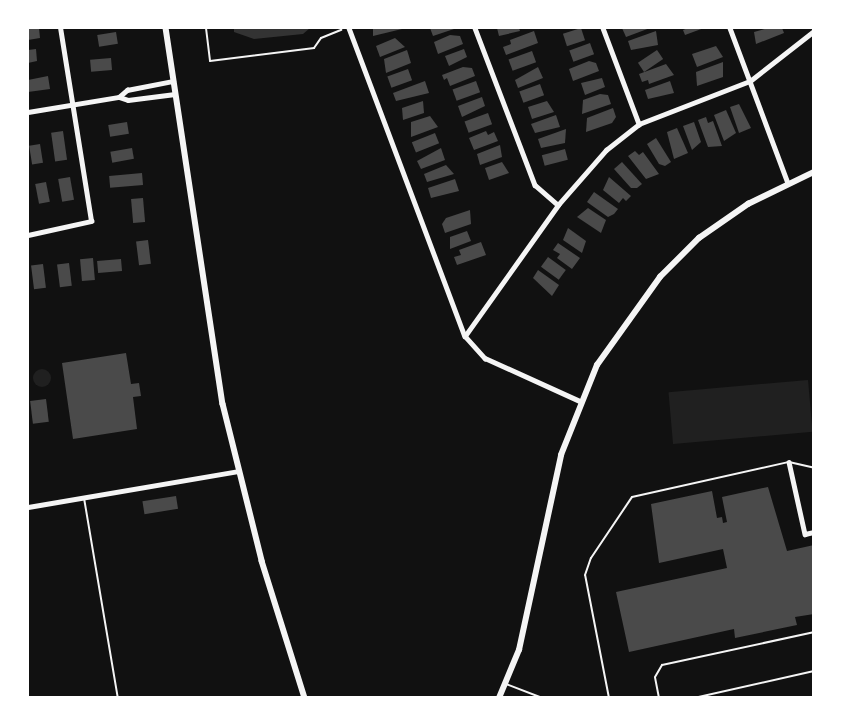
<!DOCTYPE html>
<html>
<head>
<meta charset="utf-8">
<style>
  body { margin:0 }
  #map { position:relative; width:841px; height:725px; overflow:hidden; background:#111; font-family:"Space Grotesk",sans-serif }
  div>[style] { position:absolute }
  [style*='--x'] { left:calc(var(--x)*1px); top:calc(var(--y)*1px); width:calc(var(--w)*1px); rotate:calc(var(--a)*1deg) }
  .green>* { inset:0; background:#202020; transform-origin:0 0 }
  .round { border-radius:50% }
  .water>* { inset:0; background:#333 }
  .building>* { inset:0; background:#4a4a4a; transform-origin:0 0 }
  .path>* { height:2px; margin:-1px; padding:0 1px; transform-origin:1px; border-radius:1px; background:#f5f5f5 }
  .service>* { height:2px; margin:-1px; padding:0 1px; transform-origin:1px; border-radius:1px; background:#f5f5f5 }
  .minor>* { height:4.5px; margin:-2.25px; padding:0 2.25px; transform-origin:2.25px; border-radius:2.25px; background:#f5f5f5 }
  .tertiary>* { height:5px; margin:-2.5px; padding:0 2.5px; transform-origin:2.5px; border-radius:2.5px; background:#f5f5f5 }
  .secondary>* { height:5.5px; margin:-2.75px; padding:0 2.75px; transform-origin:2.75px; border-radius:2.75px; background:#f5f5f5 }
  span { translate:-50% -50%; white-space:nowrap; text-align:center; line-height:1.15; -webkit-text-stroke:4.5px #fff; paint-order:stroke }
  .frame { position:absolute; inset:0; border:29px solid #fff; pointer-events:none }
</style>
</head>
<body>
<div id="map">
  <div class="green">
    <i class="round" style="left:33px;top:369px;width:18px;height:18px"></i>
    <i style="left:808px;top:380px;width:52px;height:140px;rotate:85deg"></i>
  </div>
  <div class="water">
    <i style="clip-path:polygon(234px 28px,310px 28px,303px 34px,254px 39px,234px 32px)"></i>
  </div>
  <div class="building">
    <i style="clip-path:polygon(28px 28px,39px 28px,40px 38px,28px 40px)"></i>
    <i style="clip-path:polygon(373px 28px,401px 28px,402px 29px,373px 36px)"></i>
    <i style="clip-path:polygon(430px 28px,457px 28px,433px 36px)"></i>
    <i style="clip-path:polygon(497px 28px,519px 28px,520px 31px,499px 36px)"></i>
    <i style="left:581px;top:28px;width:13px;height:19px;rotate:72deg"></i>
    <i style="clip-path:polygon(622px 28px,650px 28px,626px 37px)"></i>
    <i style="clip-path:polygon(688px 28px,704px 28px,685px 35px,683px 30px)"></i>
    <i style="clip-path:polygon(768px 28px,782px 28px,784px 33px,756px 44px,754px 32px)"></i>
    <i style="clip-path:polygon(534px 31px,538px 43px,506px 55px,503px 47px,511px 44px,510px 40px)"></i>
    <i style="clip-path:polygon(656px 31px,658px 45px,631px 50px,628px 41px)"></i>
    <i style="left:116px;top:32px;width:12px;height:19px;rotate:81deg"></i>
    <i style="clip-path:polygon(450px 35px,460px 36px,463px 44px,438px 54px,434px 42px)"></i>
    <i style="clip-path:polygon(395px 38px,405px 47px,380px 57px,376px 46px)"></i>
    <i style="left:590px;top:43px;width:12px;height:22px;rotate:70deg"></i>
    <i style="clip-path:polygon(716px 46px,723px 57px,697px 67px,692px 54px)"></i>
    <i style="clip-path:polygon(36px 49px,37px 61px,28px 63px,28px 50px)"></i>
    <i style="clip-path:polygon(464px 49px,467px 57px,449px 66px,445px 56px)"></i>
    <i style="clip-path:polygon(407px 50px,411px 63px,386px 73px,384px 59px)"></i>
    <i style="left:657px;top:50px;width:11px;height:23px;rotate:56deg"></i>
    <i style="left:532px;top:51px;width:12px;height:25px;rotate:70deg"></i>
    <i style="left:111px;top:58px;width:12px;height:21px;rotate:85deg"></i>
    <i style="clip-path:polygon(589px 61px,596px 63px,599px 71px,573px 81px,569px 69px)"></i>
    <i style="clip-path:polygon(723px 62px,723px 77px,697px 86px,696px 72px)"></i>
    <i style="clip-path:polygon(666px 64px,674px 75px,649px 84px,648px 80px,642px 82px,639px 74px)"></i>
    <i style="clip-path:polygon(463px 67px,472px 68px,475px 76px,450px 86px,447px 78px,444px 80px,442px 75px)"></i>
    <i style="clip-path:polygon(538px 67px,543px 78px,518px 88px,515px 80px)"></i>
    <i style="left:408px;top:69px;width:12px;height:22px;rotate:70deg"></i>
    <i style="clip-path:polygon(48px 76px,50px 89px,28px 92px,28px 80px)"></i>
    <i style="clip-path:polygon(602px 78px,605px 87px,585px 95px,581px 83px)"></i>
    <i style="clip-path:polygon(425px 81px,429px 93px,396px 101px,393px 93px)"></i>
    <i style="left:476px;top:81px;width:12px;height:25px;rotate:70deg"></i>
    <i style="clip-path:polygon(670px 81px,674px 93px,648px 99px,645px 90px)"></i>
    <i style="left:540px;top:84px;width:12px;height:22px;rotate:70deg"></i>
    <i style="clip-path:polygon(600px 94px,608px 95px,611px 104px,582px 114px,583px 100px)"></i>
    <i style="clip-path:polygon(482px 97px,485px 106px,462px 117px,458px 106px)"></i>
    <i style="clip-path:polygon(423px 101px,424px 113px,403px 120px,402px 108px)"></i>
    <i style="clip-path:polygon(547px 101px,554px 112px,532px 119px,528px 107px)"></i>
    <i style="clip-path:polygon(739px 104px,751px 128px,739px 133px,730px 107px)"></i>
    <i style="clip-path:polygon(613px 108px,616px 117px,612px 123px,586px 132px,587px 118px)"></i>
    <i style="clip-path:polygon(726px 110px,736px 133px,724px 141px,714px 115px)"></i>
    <i style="left:488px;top:113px;width:12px;height:25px;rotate:70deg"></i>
    <i style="clip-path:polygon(556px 115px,560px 127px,535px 133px,531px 124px)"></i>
    <i style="clip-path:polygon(430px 116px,438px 127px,411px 137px,411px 122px)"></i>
    <i style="clip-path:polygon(706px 117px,708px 123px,713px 121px,722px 146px,708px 147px,698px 120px)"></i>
    <i style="left:127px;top:122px;width:12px;height:19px;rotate:81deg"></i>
    <i style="clip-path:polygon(694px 122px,701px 142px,692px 150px,683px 126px)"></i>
    <i style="clip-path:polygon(677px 128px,688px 153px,674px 159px,667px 132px)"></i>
    <i style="clip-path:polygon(566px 129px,565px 143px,541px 148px,538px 139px)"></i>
    <i style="left:63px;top:131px;width:29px;height:12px;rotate:82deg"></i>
    <i style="clip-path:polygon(486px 131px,488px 135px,494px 132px,498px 141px,474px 150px,469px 138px)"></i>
    <i style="left:435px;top:133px;width:11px;height:25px;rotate:68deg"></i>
    <i style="clip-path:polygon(656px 138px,671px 162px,665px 166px,659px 164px,647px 144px)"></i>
    <i style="left:40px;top:144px;width:19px;height:11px;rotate:81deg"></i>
    <i style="clip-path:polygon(500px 145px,502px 157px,480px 165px,477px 154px)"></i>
    <i style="left:132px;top:148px;width:11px;height:22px;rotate:80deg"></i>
    <i style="clip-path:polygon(441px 148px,445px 160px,421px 169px,417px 161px)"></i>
    <i style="left:565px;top:149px;width:11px;height:24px;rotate:75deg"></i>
    <i style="clip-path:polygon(635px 151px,639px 155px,643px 152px,659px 174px,646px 179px,628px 156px)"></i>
    <i style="clip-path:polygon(502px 162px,509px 173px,489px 180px,485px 168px)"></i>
    <i style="clip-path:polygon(622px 162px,642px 184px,637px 188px,631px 188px,614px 169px)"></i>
    <i style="clip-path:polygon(446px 165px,454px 174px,427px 182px,424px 174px)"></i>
    <i style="left:142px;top:173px;width:12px;height:33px;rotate:85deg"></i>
    <i style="left:70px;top:177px;width:23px;height:12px;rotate:80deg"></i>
    <i style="clip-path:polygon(609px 177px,631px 196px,626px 201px,623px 198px,619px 203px,603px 190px)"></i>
    <i style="clip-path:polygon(455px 179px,459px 191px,431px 198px,428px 188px)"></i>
    <i style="left:46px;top:182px;width:20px;height:11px;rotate:79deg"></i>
    <i style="clip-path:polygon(594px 192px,618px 209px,614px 214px,608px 217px,587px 202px)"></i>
    <i style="left:143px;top:198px;width:24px;height:12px;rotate:85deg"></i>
    <i style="clip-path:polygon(588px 208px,606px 220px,601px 233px,577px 217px)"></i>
    <i style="clip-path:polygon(470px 210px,471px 224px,445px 233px,442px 224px,446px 218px)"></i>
    <i style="clip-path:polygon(568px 228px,586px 241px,582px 253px,563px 240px)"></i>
    <i style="clip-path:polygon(467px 231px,471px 241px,450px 249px,450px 237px)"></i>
    <i style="left:148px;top:240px;width:24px;height:12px;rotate:83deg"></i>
    <i style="clip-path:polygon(481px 242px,486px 255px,457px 265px,454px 257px,461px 255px,459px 250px)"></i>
    <i style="clip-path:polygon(558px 243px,580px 258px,572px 269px,557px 258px,560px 254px,553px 250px)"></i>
    <i style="left:548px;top:257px;width:22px;height:12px;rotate:36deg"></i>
    <i style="left:93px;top:258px;width:22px;height:13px;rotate:85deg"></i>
    <i style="left:121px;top:259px;width:12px;height:24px;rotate:85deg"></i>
    <i style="left:69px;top:263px;width:23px;height:12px;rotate:83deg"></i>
    <i style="left:43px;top:264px;width:24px;height:12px;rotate:83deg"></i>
    <i style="clip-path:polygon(538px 270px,559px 285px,552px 296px,533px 278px)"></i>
    <i style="clip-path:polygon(126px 353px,131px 384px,139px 383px,141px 396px,133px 397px,137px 429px,73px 439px,62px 363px)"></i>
    <i style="left:46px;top:399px;width:23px;height:16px;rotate:83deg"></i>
    <i style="clip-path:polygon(768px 487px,787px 551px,814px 545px,814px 614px,795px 617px,797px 625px,735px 638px,734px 629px,629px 652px,616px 592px,727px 568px,723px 549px,659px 563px,651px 504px,712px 491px,717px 518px,722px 517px,723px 523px,727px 522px,722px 497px)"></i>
    <i style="left:176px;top:496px;width:13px;height:34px;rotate:81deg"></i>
  </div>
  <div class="path">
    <i style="--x:206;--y:28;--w:33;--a:83"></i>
    <i style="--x:210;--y:61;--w:105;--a:-7.1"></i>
    <i style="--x:314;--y:48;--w:12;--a:-55"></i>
    <i style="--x:321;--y:38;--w:22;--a:-22"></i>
  </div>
  <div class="service">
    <i style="--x:84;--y:498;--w:203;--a:80.4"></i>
    <i style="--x:506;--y:684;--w:39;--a:21"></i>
    <i style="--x:609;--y:698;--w:125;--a:-101"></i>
    <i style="--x:585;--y:575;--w:18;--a:-71"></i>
    <i style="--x:591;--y:558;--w:73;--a:-56.1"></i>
    <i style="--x:632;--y:497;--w:161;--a:-12.6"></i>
    <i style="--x:789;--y:462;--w:26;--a:13"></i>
    <i style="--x:659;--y:698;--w:21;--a:-101"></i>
    <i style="--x:655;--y:677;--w:14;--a:-60"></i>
    <i style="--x:662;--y:665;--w:156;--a:-12.2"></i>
    <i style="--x:694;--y:698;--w:123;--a:-12.7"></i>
  </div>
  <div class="minor">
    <i style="--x:349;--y:28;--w:329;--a:69.4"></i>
    <i style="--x:465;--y:336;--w:30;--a:48"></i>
    <i style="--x:485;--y:358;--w:104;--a:24.4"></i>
    <i style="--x:475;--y:28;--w:168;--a:69.1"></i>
    <i style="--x:535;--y:185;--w:30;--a:41"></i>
    <i style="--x:603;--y:28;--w:103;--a:69.4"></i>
    <i style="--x:730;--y:28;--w:165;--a:69.5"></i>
    <i style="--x:119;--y:97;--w:11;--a:-41"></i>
    <i style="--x:127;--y:90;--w:47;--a:-11.1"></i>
    <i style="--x:28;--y:112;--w:92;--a:-9.4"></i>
    <i style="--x:119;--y:97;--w:9;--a:18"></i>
    <i style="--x:128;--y:100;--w:47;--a:-7.3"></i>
    <i style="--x:28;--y:235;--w:65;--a:-12.5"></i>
    <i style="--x:91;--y:221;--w:195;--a:-99.1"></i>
    <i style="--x:465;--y:336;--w:161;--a:-54.6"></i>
    <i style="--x:558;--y:205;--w:73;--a:-48.9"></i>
    <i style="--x:606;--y:150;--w:42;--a:-38.2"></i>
    <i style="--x:639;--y:124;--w:119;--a:-21.2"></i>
    <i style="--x:750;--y:81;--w:81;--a:-38"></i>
    <i style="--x:789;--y:462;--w:74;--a:77.5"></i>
    <i style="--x:805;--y:534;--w:9;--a:-13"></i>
  </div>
  <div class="tertiary">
    <i style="--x:28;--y:507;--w:213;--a:-9.7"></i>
  </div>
  <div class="secondary">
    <i style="--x:166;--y:28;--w:380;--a:81.4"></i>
    <i style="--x:223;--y:404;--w:162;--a:76"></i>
    <i style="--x:262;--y:561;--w:144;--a:72.6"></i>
    <i style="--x:499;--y:698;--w:52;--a:-67.4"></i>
    <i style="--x:519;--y:650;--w:199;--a:-77.8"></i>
    <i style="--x:561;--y:455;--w:97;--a:-68.2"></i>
    <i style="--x:597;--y:365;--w:108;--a:-54.4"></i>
    <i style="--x:660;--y:277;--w:55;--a:-45"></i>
    <i style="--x:699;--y:238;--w:60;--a:-34.8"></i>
    <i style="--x:748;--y:204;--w:73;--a:-25.9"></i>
  </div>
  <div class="frame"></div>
</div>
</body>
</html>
